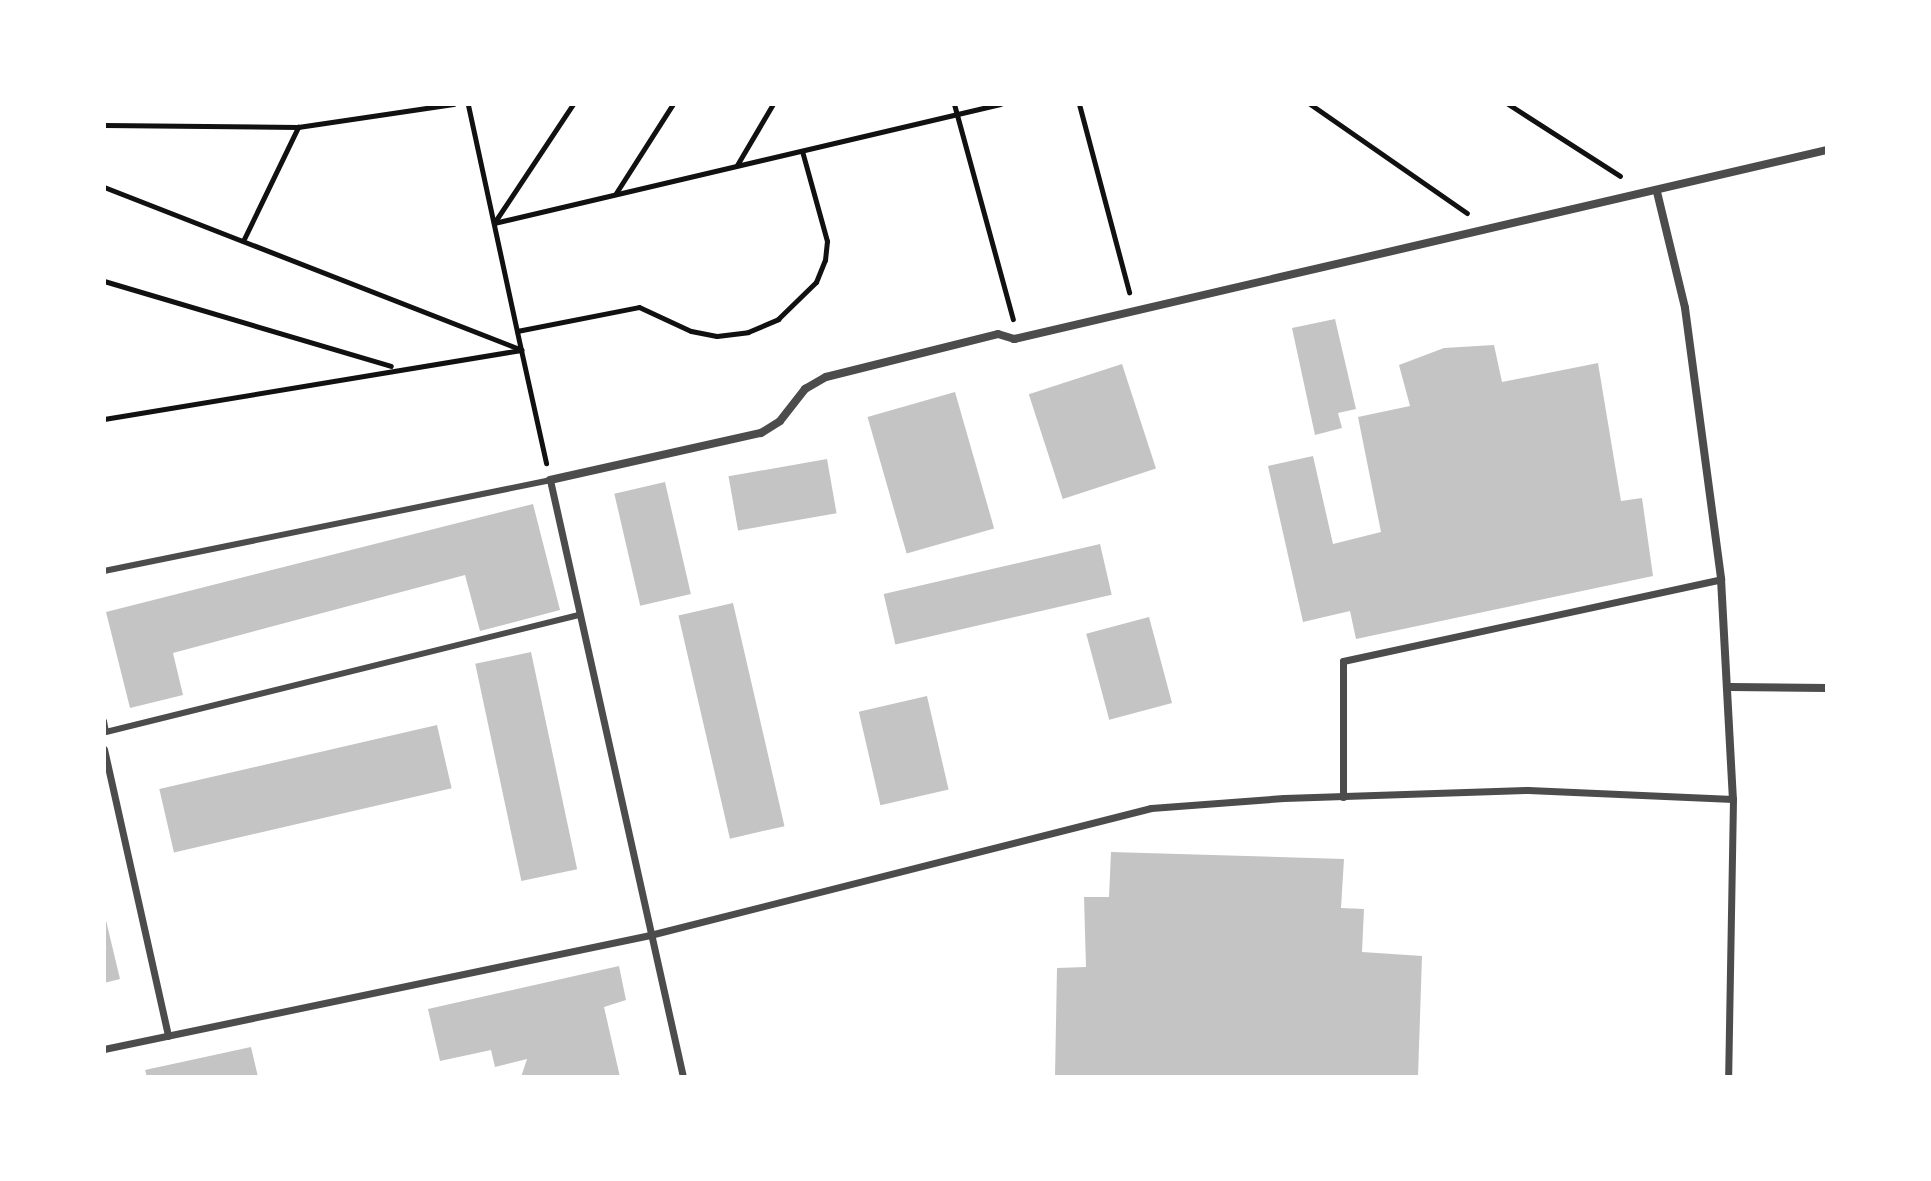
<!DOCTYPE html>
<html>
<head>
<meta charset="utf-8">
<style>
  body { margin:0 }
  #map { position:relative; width:1931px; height:1181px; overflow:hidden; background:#fff; font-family:Barlow,sans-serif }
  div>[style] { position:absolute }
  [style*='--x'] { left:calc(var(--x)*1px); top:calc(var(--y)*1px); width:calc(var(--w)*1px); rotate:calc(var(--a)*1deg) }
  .building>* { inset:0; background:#c4c4c4; transform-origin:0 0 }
  .path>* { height:5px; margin:-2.5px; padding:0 2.5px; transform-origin:2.5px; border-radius:2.5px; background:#111 }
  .service>* { height:6px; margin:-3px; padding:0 3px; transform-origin:3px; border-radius:3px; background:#4c4c4c }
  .pedestrian>* { height:7px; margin:-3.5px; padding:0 3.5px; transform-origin:3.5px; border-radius:3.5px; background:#4c4c4c }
  .minor>* { height:8px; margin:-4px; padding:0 4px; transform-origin:4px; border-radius:4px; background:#4c4c4c }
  span { translate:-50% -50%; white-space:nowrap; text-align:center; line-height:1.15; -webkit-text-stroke:8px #fff; paint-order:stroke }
  .frame { position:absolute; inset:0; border:106px solid #fff; pointer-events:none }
</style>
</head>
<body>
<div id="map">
  <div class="building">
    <i style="clip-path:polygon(1335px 319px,1356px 409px,1338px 413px,1342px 428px,1315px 435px,1292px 328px)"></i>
    <i style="clip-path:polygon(1494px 345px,1502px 382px,1598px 363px,1621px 501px,1642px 498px,1653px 576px,1356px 639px,1350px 611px,1303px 622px,1268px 466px,1313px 456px,1333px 544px,1381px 532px,1358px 417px,1410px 406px,1399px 365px,1444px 348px)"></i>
    <i style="left:1122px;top:364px;width:110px;height:98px;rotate:72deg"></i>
    <i style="left:955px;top:392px;width:142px;height:91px;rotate:74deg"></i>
    <i style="left:827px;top:459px;width:55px;height:100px;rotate:80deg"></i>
    <i style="left:665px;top:482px;width:115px;height:52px;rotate:77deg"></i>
    <i style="clip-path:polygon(533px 504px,560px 610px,480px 631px,465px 575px,173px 653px,183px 695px,130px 708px,106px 612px)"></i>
    <i style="left:1100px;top:544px;width:52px;height:222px;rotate:77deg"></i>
    <i style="left:733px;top:603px;width:229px;height:56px;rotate:77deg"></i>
    <i style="left:1149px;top:617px;width:89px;height:65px;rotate:75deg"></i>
    <i style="left:531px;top:652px;width:222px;height:57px;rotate:78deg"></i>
    <i style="left:927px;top:696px;width:96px;height:70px;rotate:77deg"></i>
    <i style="left:437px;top:725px;width:65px;height:285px;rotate:77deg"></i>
    <i style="clip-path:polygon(1111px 852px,1344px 859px,1341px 908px,1364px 909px,1362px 952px,1422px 956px,1418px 1077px,1055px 1077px,1057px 968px,1086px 967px,1084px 897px,1109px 897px)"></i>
    <i style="clip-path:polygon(104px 912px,120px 979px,104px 983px)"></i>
    <i style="clip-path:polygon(619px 966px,626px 1000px,604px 1007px,620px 1077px,521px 1077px,527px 1059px,495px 1067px,491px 1050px,440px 1061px,428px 1009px)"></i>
    <i style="clip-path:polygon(251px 1047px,258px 1077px,147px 1077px,145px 1070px)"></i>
  </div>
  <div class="path">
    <i style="--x:954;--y:104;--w:223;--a:74.7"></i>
    <i style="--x:1079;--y:104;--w:195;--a:75.1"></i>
    <i style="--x:1310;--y:104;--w:191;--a:34.8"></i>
    <i style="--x:1508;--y:104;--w:133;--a:32.7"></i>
    <i style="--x:104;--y:125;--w:194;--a:0.6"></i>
    <i style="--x:298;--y:127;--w:157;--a:-8.4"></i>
    <i style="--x:737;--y:165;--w:71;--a:-59.5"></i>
    <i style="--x:104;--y:187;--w:448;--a:21.3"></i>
    <i style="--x:521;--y:350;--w:116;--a:77.5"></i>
    <i style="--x:616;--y:193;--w:106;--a:-57.4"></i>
    <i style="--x:494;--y:223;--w:520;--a:-13.23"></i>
    <i style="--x:494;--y:223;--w:143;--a:-56.4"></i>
    <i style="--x:243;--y:241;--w:127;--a:-64.2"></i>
    <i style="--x:104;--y:281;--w:299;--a:16.5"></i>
    <i style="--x:517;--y:331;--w:124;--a:-11.1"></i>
    <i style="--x:639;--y:307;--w:57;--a:24.8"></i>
    <i style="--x:691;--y:331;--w:26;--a:11"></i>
    <i style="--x:717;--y:336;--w:31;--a:-7"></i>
    <i style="--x:748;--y:332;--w:33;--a:-23"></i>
    <i style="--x:778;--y:319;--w:53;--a:-44.2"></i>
    <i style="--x:816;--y:282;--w:24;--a:-68"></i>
    <i style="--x:825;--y:260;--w:19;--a:-84"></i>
    <i style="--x:827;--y:241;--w:93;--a:-105.5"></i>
    <i style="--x:104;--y:419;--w:423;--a:-9.4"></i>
    <i style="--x:521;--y:350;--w:252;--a:-102.2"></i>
  </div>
  <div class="service">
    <i style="--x:104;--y:571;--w:455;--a:-11.5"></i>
    <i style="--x:104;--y:721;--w:11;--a:80"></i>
    <i style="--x:106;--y:732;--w:486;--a:-13.9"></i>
  </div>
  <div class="pedestrian">
    <i style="--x:550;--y:480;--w:612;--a:77.44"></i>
    <i style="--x:104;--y:749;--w:294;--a:77.4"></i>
    <i style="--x:1343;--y:797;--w:136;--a:-90"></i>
    <i style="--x:1343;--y:661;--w:387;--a:-12.2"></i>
    <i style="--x:104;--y:1049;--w:558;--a:-11.79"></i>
    <i style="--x:650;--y:935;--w:517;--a:-14.22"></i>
    <i style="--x:1151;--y:808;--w:133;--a:-4.3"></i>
    <i style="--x:1284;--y:798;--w:244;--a:-1.9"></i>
    <i style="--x:1528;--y:790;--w:205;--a:2.5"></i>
    <i style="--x:1733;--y:799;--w:278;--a:91"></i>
  </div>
  <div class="minor">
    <i style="--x:1657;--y:192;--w:119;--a:76.4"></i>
    <i style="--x:1685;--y:308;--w:273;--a:82.4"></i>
    <i style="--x:1721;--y:579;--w:220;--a:86.9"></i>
    <i style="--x:550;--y:480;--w:216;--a:-12.6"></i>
    <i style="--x:761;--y:433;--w:22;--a:-32"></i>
    <i style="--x:780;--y:421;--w:41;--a:-52"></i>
    <i style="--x:805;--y:389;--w:24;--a:-30"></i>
    <i style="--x:826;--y:377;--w:177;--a:-14"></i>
    <i style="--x:998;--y:334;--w:17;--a:17"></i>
    <i style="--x:1014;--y:339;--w:835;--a:-13.09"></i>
    <i style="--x:1730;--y:687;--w:97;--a:0.6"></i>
  </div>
  <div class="frame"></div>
</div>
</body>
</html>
